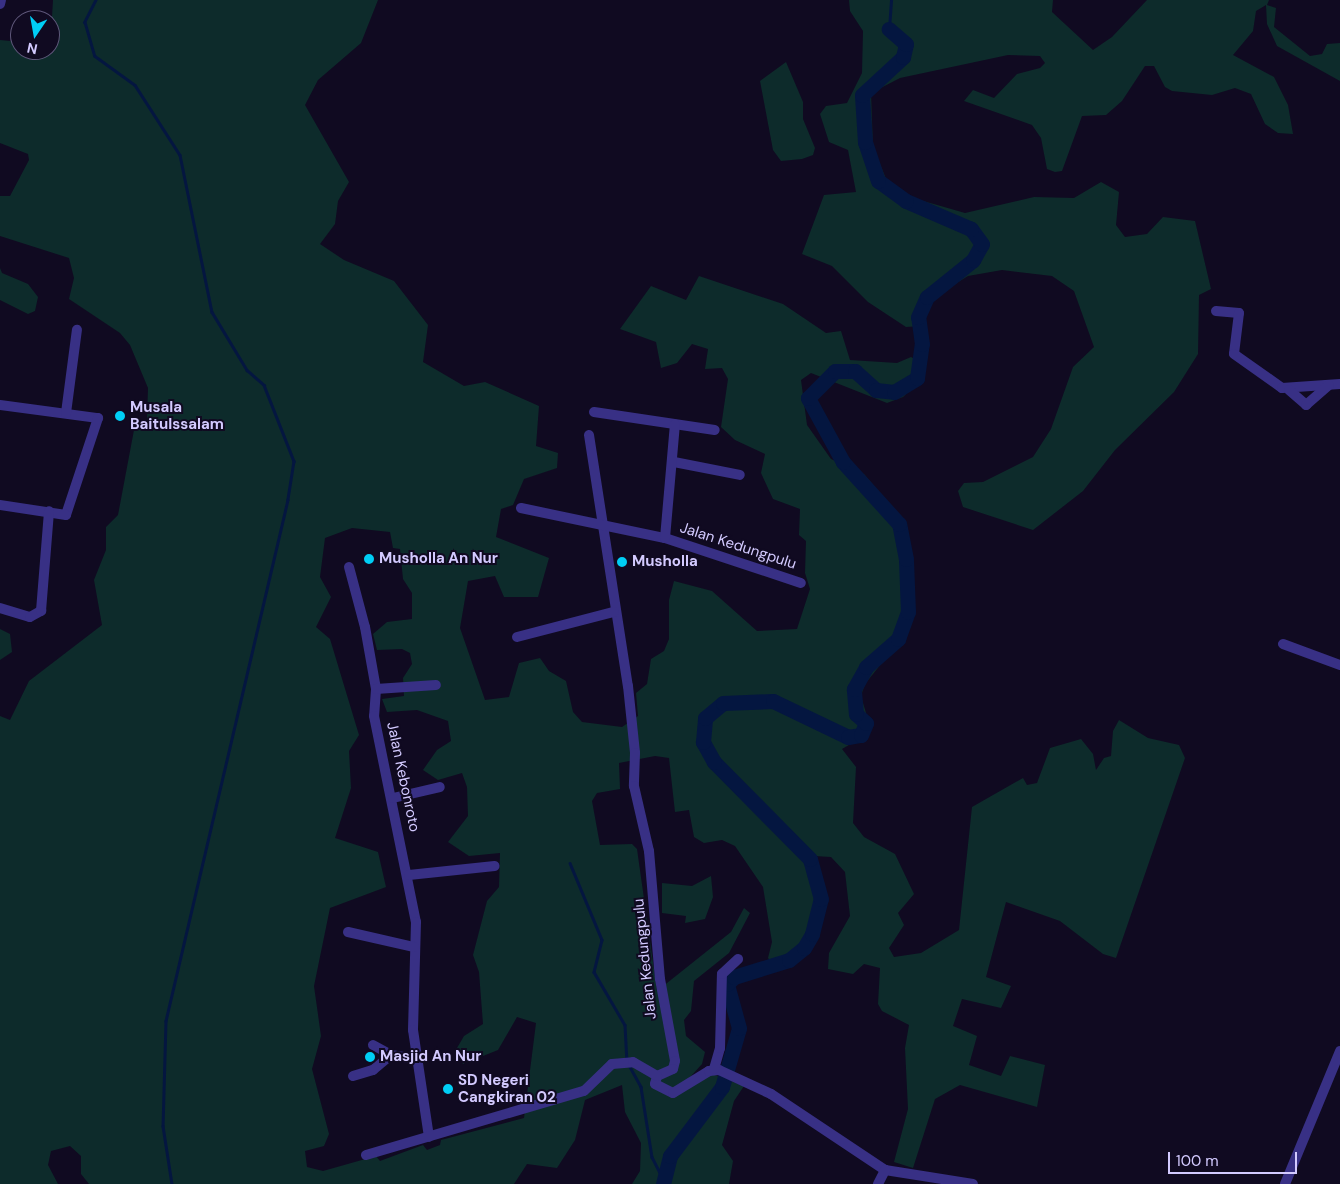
<!DOCTYPE html>
<html>
<head>
<meta charset="utf-8">
<style>
  body { margin:0 }
  #map { position:relative; width:1340px; height:1184px; overflow:hidden; background:#100a21; font-family:"DM Sans",sans-serif }
  div>[style] { position:absolute }
  [style*='--x'] { left:calc(var(--x)*1px); top:calc(var(--y)*1px); width:calc(var(--w)*1px); rotate:calc(var(--a)*1deg) }
  .green>* { inset:0; background:#0d2b2b }
  .stream>* { height:2.5px; margin:-1.25px; padding:0 1.25px; transform-origin:1.25px; border-radius:1.25px; background:#041640 }
  .river>* { height:15px; margin:-7.5px; padding:0 7.5px; transform-origin:7.5px; border-radius:7.5px; background:#041640 }
  .minor>* { height:10px; margin:-5px; padding:0 5px; transform-origin:5px; border-radius:5px; background:#383085 }
  .dots>* { width:14px; height:14px; translate:-50% -50%; box-sizing:border-box; border:2px solid #100a21; border-radius:50% }
  span { translate:-50% -50%; white-space:nowrap; text-align:center; line-height:1.15; -webkit-text-stroke:4px #100a21; paint-order:stroke }
  .poi-label { font-size:15px; color:#d3caff; font-weight:700 }
  .left { translate:0 -50%; text-align:left }
  .street-label { font-size:15px; color:#d3caff }
  .north { position:absolute; left:10px; top:10px; width:50px; height:50px; box-sizing:border-box; background:#100a21; border:1px solid #5e577a; border-radius:50%; rotate:192deg; font-size:14px; font-weight:700; line-height:20px; text-align:center; color:#d3caff }
  .north::after { content:''; display:block; margin:auto; width:18px; height:22px; background:#00cef5; clip-path:polygon(50% 0,100% 100%,50% 72%,0 100%) }
  .scale { position:absolute; left:1168px; top:1152px; width:129px; height:22px; box-sizing:border-box; border:2px solid #d3caff; border-top:0; padding-left:6px; font-size:15px; line-height:18px; white-space:nowrap; color:#d3caff; -webkit-text-stroke:4px #100a21; paint-order:stroke }
</style>
</head>
<body>
<div id="map">
  <div class="green">
    <i style="clip-path:polygon(evenodd,53px 0,378px 0,361px 43px,318px 80px,305px 105px,349px 182px,338px 201px,335px 224px,320px 244px,344px 260px,394px 281px,428px 325px,423px 362px,464px 386px,485px 382px,539px 406px,536px 446px,558px 453px,557px 468px,524px 479px,513px 505px,501px 509px,496px 537px,549px 558px,538px 597px,504px 597px,495px 576px,468px 581px,460px 628px,485px 700px,509px 697px,519px 663px,540px 658px,549px 671px,566px 681px,573px 712px,582px 722px,622px 727px,638px 716px,636px 693px,647px 684px,651px 659px,664px 651px,669px 639px,669px 600px,674px 581px,712px 591px,757px 631px,797px 629px,810px 589px,805px 573px,806px 541px,799px 535px,800px 509px,773px 499px,761px 473px,765px 454px,735px 440px,721px 427px,728px 379px,722px 368px,705px 369px,708px 349px,692px 344px,677px 363px,661px 368px,656px 342px,620px 329px,651px 286px,686px 300px,699px 276px,783px 304px,826px 333px,841px 331px,850px 360px,897px 363px,911px 357px,921px 362px,916px 385px,903px 397px,887px 403px,811px 373px,801px 380px,807px 425px,831px 459px,864px 474px,892px 507px,905px 532px,909px 615px,901px 639px,865px 684px,861px 696px,869px 723px,866px 735px,842px 749px,856px 767px,853px 823px,864px 837px,895px 854px,914px 894px,898px 913px,904px 925px,889px 948px,894px 957px,921px 953px,959px 930px,972px 807px,1023px 778px,1027px 785px,1037px 783px,1050px 748px,1081px 739px,1093px 754px,1096px 770px,1104px 758px,1111px 756px,1113px 731px,1119px 720px,1148px 738px,1179px 745px,1185px 758px,1116px 958px,1103px 954px,1060px 921px,1006px 902px,986px 977px,1011px 986px,1001px 1008px,962px 999px,953px 1026px,977px 1036px,969px 1065px,1001px 1076px,1010px 1056px,1045px 1065px,1037px 1107px,960px 1085px,935px 1099px,913px 1168px,894px 1162px,908px 1109px,905px 1048px,909px 1025px,882px 1011px,878px 1004px,880px 968px,864px 964px,853px 974px,828px 969px,829px 953px,850px 916px,845px 872px,831px 857px,814px 856px,808px 866px,819px 899px,813px 927px,804px 945px,774px 965px,768px 958px,772px 942px,763px 887px,735px 846px,722px 840px,704px 843px,694px 837px,689px 810px,675px 812px,669px 758px,655px 756px,619px 763px,620px 789px,597px 793px,592px 801px,600px 845px,632px 844px,637px 849px,657px 991px,731px 932px,744px 908px,750px 913px,729px 953px,694px 981px,691px 1011px,684px 1020px,686px 1036px,705px 1052px,702px 1064px,682px 1086px,712px 1074px,744px 1086px,734px 1101px,722px 1145px,733px 1161px,729px 1184px,632px 1184px,640px 1171px,641px 1143px,625px 1112px,622px 1085px,585px 1100px,575px 1140px,557px 1168px,527px 1164px,514px 1184px,89px 1184px,81px 1174px,81px 1156px,70px 1146px,51px 1151px,48px 1165px,58px 1184px,0 1184px,0 716px,10px 720px,29px 681px,102px 625px,94px 580px,106px 550px,106px 527px,118px 515px,134px 430px,147px 420px,148px 388px,130px 345px,120px 333px,69px 299px,74px 278px,69px 258px,0 236px,0 196px,10px 196px,29px 160px,28px 154px,0 143px,0 40px,20px 42px,20px 50px,50px 50px,53px 0,352px 528px,390px 532px,393px 548px,400px 549px,403px 579px,412px 593px,412px 619px,387px 622px,373px 634px,377px 650px,402px 649px,410px 653px,412px 664px,403px 678px,404px 696px,382px 699px,387px 712px,417px 710px,448px 721px,451px 741px,437px 750px,423px 770px,438px 780px,462px 773px,467px 787px,468px 816px,448px 842px,469px 856px,500px 853px,499px 887px,487px 901px,473px 955px,479px 972px,483px 1024px,464px 1036px,457px 1048px,463px 1064px,498px 1050px,517px 1017px,536px 1023px,524px 1118px,441px 1140px,440px 1145px,427px 1150px,423px 1145px,380px 1161px,376px 1156px,323px 1171px,307px 1167px,305px 1151px,324px 1146px,329px 1134px,312px 1069px,321px 1036px,314px 986px,330px 908px,386px 887px,378px 852px,335px 838px,351px 788px,349px 751px,359px 735px,330px 639px,316px 627px,331px 597px,320px 577px,325px 538px,352px 528px)"></i>
    <i style="clip-path:polygon(849px 0,1053px 0,1052px 12px,1093px 50px,1112px 37px,1147px 0,1269px 0,1267px 5px,1276px 8px,1274px 27px,1310px 56px,1322px 54px,1327px 44px,1340px 43px,1340px 81px,1277px 46px,1267px 24px,1266px 5px,1256px 11px,1253px 31px,1233px 55px,1274px 77px,1288px 105px,1293px 134px,1278px 133px,1265px 124px,1251px 94px,1235px 88px,1212px 95px,1172px 91px,1165px 87px,1154px 66px,1145px 66px,1122px 101px,1106px 115px,1082px 116px,1062px 171px,1055px 172px,1047px 169px,1041px 138px,1032px 125px,964px 101px,973px 90px,994px 98px,1017px 74px,1040px 68px,1045px 63px,1040px 56px,1008px 55px,900px 78px,871px 93px,873px 147px,887px 181px,906px 196px,965px 213px,1034px 197px,1074px 198px,1101px 182px,1119px 192px,1116px 225px,1125px 237px,1147px 234px,1163px 217px,1195px 221px,1211px 289px,1199px 295px,1198px 354px,1174px 392px,1115px 450px,1083px 491px,1033px 530px,963px 507px,958px 491px,964px 483px,983px 482px,1033px 457px,1051px 429px,1073px 367px,1094px 347px,1074px 291px,1052px 276px,1002px 270px,968px 276px,931px 299px,921px 326px,906px 327px,868px 302px,832px 266px,802px 254px,824px 195px,856px 192px,848px 150px,829px 142px,820px 114px,826px 106px,847px 103px,862px 73px,863px 31px,850px 11px)"></i>
    <i style="clip-path:polygon(786px 62px,803px 102px,803px 119px,815px 148px,813px 155px,802px 159px,781px 161px,773px 150px,760px 81px)"></i>
    <i style="clip-path:polygon(0 268px,2px 273px,28px 284px,38px 297px,35px 311px,28px 314px,0 300px)"></i>
    <i style="clip-path:polygon(0 629px,10px 634px,12px 652px,0 660px)"></i>
    <i style="clip-path:polygon(711px 876px,713px 897px,705px 919px,685px 923px,686px 916px,662px 913px,662px 883px,692px 886px)"></i>
  </div>
  <div class="stream">
    <i style="--x:96;--y:0;--w:25;--a:117"></i>
    <i style="--x:85;--y:22;--w:35;--a:74"></i>
    <i style="--x:95;--y:56;--w:49;--a:35.9"></i>
    <i style="--x:135;--y:85;--w:83;--a:57.3"></i>
    <i style="--x:180;--y:155;--w:160;--a:78.5"></i>
    <i style="--x:212;--y:312;--w:68;--a:58.9"></i>
    <i style="--x:247;--y:370;--w:23;--a:41"></i>
    <i style="--x:264;--y:385;--w:82;--a:68.5"></i>
    <i style="--x:294;--y:461;--w:39;--a:99"></i>
    <i style="--x:288;--y:500;--w:535;--a:103.18"></i>
    <i style="--x:166;--y:1021;--w:105;--a:91.6"></i>
    <i style="--x:163;--y:1126;--w:59;--a:81.2"></i>
    <i style="--x:889;--y:29;--w:29;--a:-86"></i>
    <i style="--x:570;--y:863;--w:83;--a:67.4"></i>
    <i style="--x:602;--y:940;--w:33;--a:104"></i>
    <i style="--x:594;--y:972;--w:61;--a:59.7"></i>
    <i style="--x:625;--y:1025;--w:35;--a:87"></i>
    <i style="--x:629;--y:1065;--w:25;--a:61"></i>
    <i style="--x:641;--y:1087;--w:71;--a:81.1"></i>
    <i style="--x:652;--y:1157;--w:25;--a:63"></i>
  </div>
  <div class="river">
    <i style="--x:663;--y:1184;--w:29;--a:-76"></i>
    <i style="--x:670;--y:1156;--w:86;--a:-53"></i>
    <i style="--x:722;--y:1087;--w:61;--a:-73.9"></i>
    <i style="--x:739;--y:1028;--w:46;--a:-105.3"></i>
    <i style="--x:727;--y:984;--w:10;--a:-45"></i>
    <i style="--x:734;--y:977;--w:58;--a:-17.2"></i>
    <i style="--x:789;--y:960;--w:19;--a:-39"></i>
    <i style="--x:804;--y:948;--w:16;--a:-60"></i>
    <i style="--x:812;--y:934;--w:36;--a:-76"></i>
    <i style="--x:821;--y:899;--w:41;--a:-105.4"></i>
    <i style="--x:810;--y:859;--w:136;--a:-134.7"></i>
    <i style="--x:714;--y:762;--w:23;--a:-119"></i>
    <i style="--x:703;--y:742;--w:24;--a:-85"></i>
    <i style="--x:705;--y:718;--w:23;--a:-40"></i>
    <i style="--x:723;--y:703;--w:50;--a:-2.3"></i>
    <i style="--x:773;--y:701;--w:83;--a:25.6"></i>
    <i style="--x:848;--y:737;--w:13;--a:-9"></i>
    <i style="--x:861;--y:735;--w:13;--a:-67"></i>
    <i style="--x:866;--y:723;--w:13;--a:-138"></i>
    <i style="--x:856;--y:714;--w:25;--a:-95"></i>
    <i style="--x:854;--y:689;--w:25;--a:-61"></i>
    <i style="--x:866;--y:667;--w:43;--a:-41.2"></i>
    <i style="--x:898;--y:639;--w:29;--a:-70"></i>
    <i style="--x:908;--y:612;--w:53;--a:-92.2"></i>
    <i style="--x:906;--y:559;--w:36;--a:-101"></i>
    <i style="--x:899;--y:524;--w:84;--a:-132.1"></i>
    <i style="--x:843;--y:462;--w:73;--a:-118.7"></i>
    <i style="--x:808;--y:398;--w:38;--a:-45"></i>
    <i style="--x:835;--y:371;--w:20;--a:0"></i>
    <i style="--x:855;--y:371;--w:28;--a:42"></i>
    <i style="--x:876;--y:390;--w:18;--a:6"></i>
    <i style="--x:894;--y:392;--w:27;--a:-31"></i>
    <i style="--x:917;--y:378;--w:34;--a:-82"></i>
    <i style="--x:922;--y:344;--w:27;--a:-98"></i>
    <i style="--x:918;--y:317;--w:22;--a:-66"></i>
    <i style="--x:927;--y:297;--w:59;--a:-38.8"></i>
    <i style="--x:973;--y:260;--w:18;--a:-61"></i>
    <i style="--x:982;--y:244;--w:19;--a:-126"></i>
    <i style="--x:971;--y:229;--w:71;--a:-156.7"></i>
    <i style="--x:906;--y:201;--w:34;--a:-144"></i>
    <i style="--x:878;--y:181;--w:41;--a:-108.4"></i>
    <i style="--x:865;--y:142;--w:47;--a:-93.7"></i>
    <i style="--x:862;--y:95;--w:56;--a:-42.8"></i>
    <i style="--x:903;--y:57;--w:13;--a:-77"></i>
    <i style="--x:906;--y:44;--w:23;--a:-139"></i>
  </div>
  <div class="minor">
    <i style="--x:0;--y:4;--w:4;--a:-76"></i>
    <i style="--x:1216;--y:311;--w:23;--a:5"></i>
    <i style="--x:1239;--y:313;--w:41;--a:97"></i>
    <i style="--x:1234;--y:354;--w:59;--a:35.3"></i>
    <i style="--x:1282;--y:388;--w:58;--a:-3.9"></i>
    <i style="--x:1289;--y:390;--w:23;--a:41"></i>
    <i style="--x:1306;--y:405;--w:30;--a:-41"></i>
    <i style="--x:0;--y:405;--w:99;--a:7.6"></i>
    <i style="--x:98;--y:418;--w:102;--a:108.3"></i>
    <i style="--x:66;--y:515;--w:67;--a:-171.4"></i>
    <i style="--x:594;--y:412;--w:122;--a:8.5"></i>
    <i style="--x:66;--y:413;--w:84;--a:-82.5"></i>
    <i style="--x:589;--y:435;--w:254;--a:81.2"></i>
    <i style="--x:628;--y:686;--w:67;--a:84"></i>
    <i style="--x:635;--y:753;--w:33;--a:92"></i>
    <i style="--x:634;--y:786;--w:67;--a:77"></i>
    <i style="--x:649;--y:851;--w:128;--a:85.1"></i>
    <i style="--x:660;--y:979;--w:83;--a:79.6"></i>
    <i style="--x:675;--y:1061;--w:8;--a:104"></i>
    <i style="--x:673;--y:1069;--w:17;--a:156"></i>
    <i style="--x:657;--y:1076;--w:8;--a:104"></i>
    <i style="--x:655;--y:1084;--w:20;--a:27"></i>
    <i style="--x:673;--y:1093;--w:42;--a:-31.4"></i>
    <i style="--x:709;--y:1071;--w:10;--a:-6"></i>
    <i style="--x:719;--y:1070;--w:57;--a:24.8"></i>
    <i style="--x:771;--y:1094;--w:137;--a:33.7"></i>
    <i style="--x:885;--y:1170;--w:89;--a:9"></i>
    <i style="--x:674;--y:462;--w:67;--a:11.1"></i>
    <i style="--x:521;--y:508;--w:147;--a:11.8"></i>
    <i style="--x:665;--y:538;--w:143;--a:18.3"></i>
    <i style="--x:665;--y:538;--w:114;--a:-85"></i>
    <i style="--x:349;--y:567;--w:62;--a:75.1"></i>
    <i style="--x:365;--y:627;--w:63;--a:79.9"></i>
    <i style="--x:376;--y:689;--w:27;--a:94"></i>
    <i style="--x:374;--y:716;--w:210;--a:78.5"></i>
    <i style="--x:416;--y:922;--w:108;--a:91.6"></i>
    <i style="--x:413;--y:1030;--w:108;--a:81.5"></i>
    <i style="--x:0;--y:608;--w:31;--a:17"></i>
    <i style="--x:30;--y:617;--w:13;--a:-29"></i>
    <i style="--x:41;--y:611;--w:100;--a:-85.4"></i>
    <i style="--x:517;--y:637;--w:100;--a:-14.5"></i>
    <i style="--x:1283;--y:644;--w:61;--a:20.2"></i>
    <i style="--x:376;--y:689;--w:60;--a:-3.8"></i>
    <i style="--x:393;--y:798;--w:48;--a:-13.2"></i>
    <i style="--x:409;--y:875;--w:86;--a:-6"></i>
    <i style="--x:348;--y:932;--w:68;--a:12.8"></i>
    <i style="--x:373;--y:1045;--w:21;--a:29"></i>
    <i style="--x:391;--y:1055;--w:24;--a:9"></i>
    <i style="--x:714;--y:1069;--w:22;--a:-74"></i>
    <i style="--x:720;--y:1048;--w:74;--a:-88.5"></i>
    <i style="--x:722;--y:974;--w:22;--a:-43"></i>
    <i style="--x:353;--y:1076;--w:21;--a:-17"></i>
    <i style="--x:373;--y:1070;--w:23;--a:-40"></i>
    <i style="--x:366;--y:1155;--w:227;--a:-16.4"></i>
    <i style="--x:584;--y:1091;--w:39;--a:-44"></i>
    <i style="--x:612;--y:1064;--w:21;--a:-5"></i>
    <i style="--x:633;--y:1062;--w:28;--a:30"></i>
    <i style="--x:878;--y:1184;--w:16;--a:-63"></i>
    <i style="--x:1285;--y:1184;--w:144;--a:-67.5"></i>
  </div>
  <div class="dots">
    <i style="left:120px;top:416px;background:#00cef5"></i>
    <i style="left:369px;top:559px;background:#00cef5"></i>
    <i style="left:622px;top:562px;background:#00cef5"></i>
    <i style="left:370px;top:1057px;background:#00cef5"></i>
    <i style="left:448px;top:1089px;background:#00cef5"></i>
  </div>
  <div class="poi-label">
    <span class="left" style="left:130px;top:416px">Musala<br>Baitulssalam</span>
    <span class="left" style="left:379px;top:559px">Musholla An Nur</span>
    <span class="left" style="left:632px;top:562px">Musholla</span>
    <span class="left" style="left:380px;top:1057px">Masjid An Nur</span>
    <span class="left" style="left:458px;top:1089px">SD Negeri<br>Cangkiran 02</span>
  </div>
  <div class="street-label">
    <span style="left:738px;top:546px;rotate:18deg">Jalan Kedungpulu</span>
    <span style="left:403px;top:777px;rotate:78deg">Jalan Kebonroto</span>
    <span style="left:645px;top:959px;rotate:-96deg">Jalan Kedungpulu</span>
  </div>
  <div class="north">N</div>
  <div class="scale">100 m</div>
</div>
</body>
</html>
